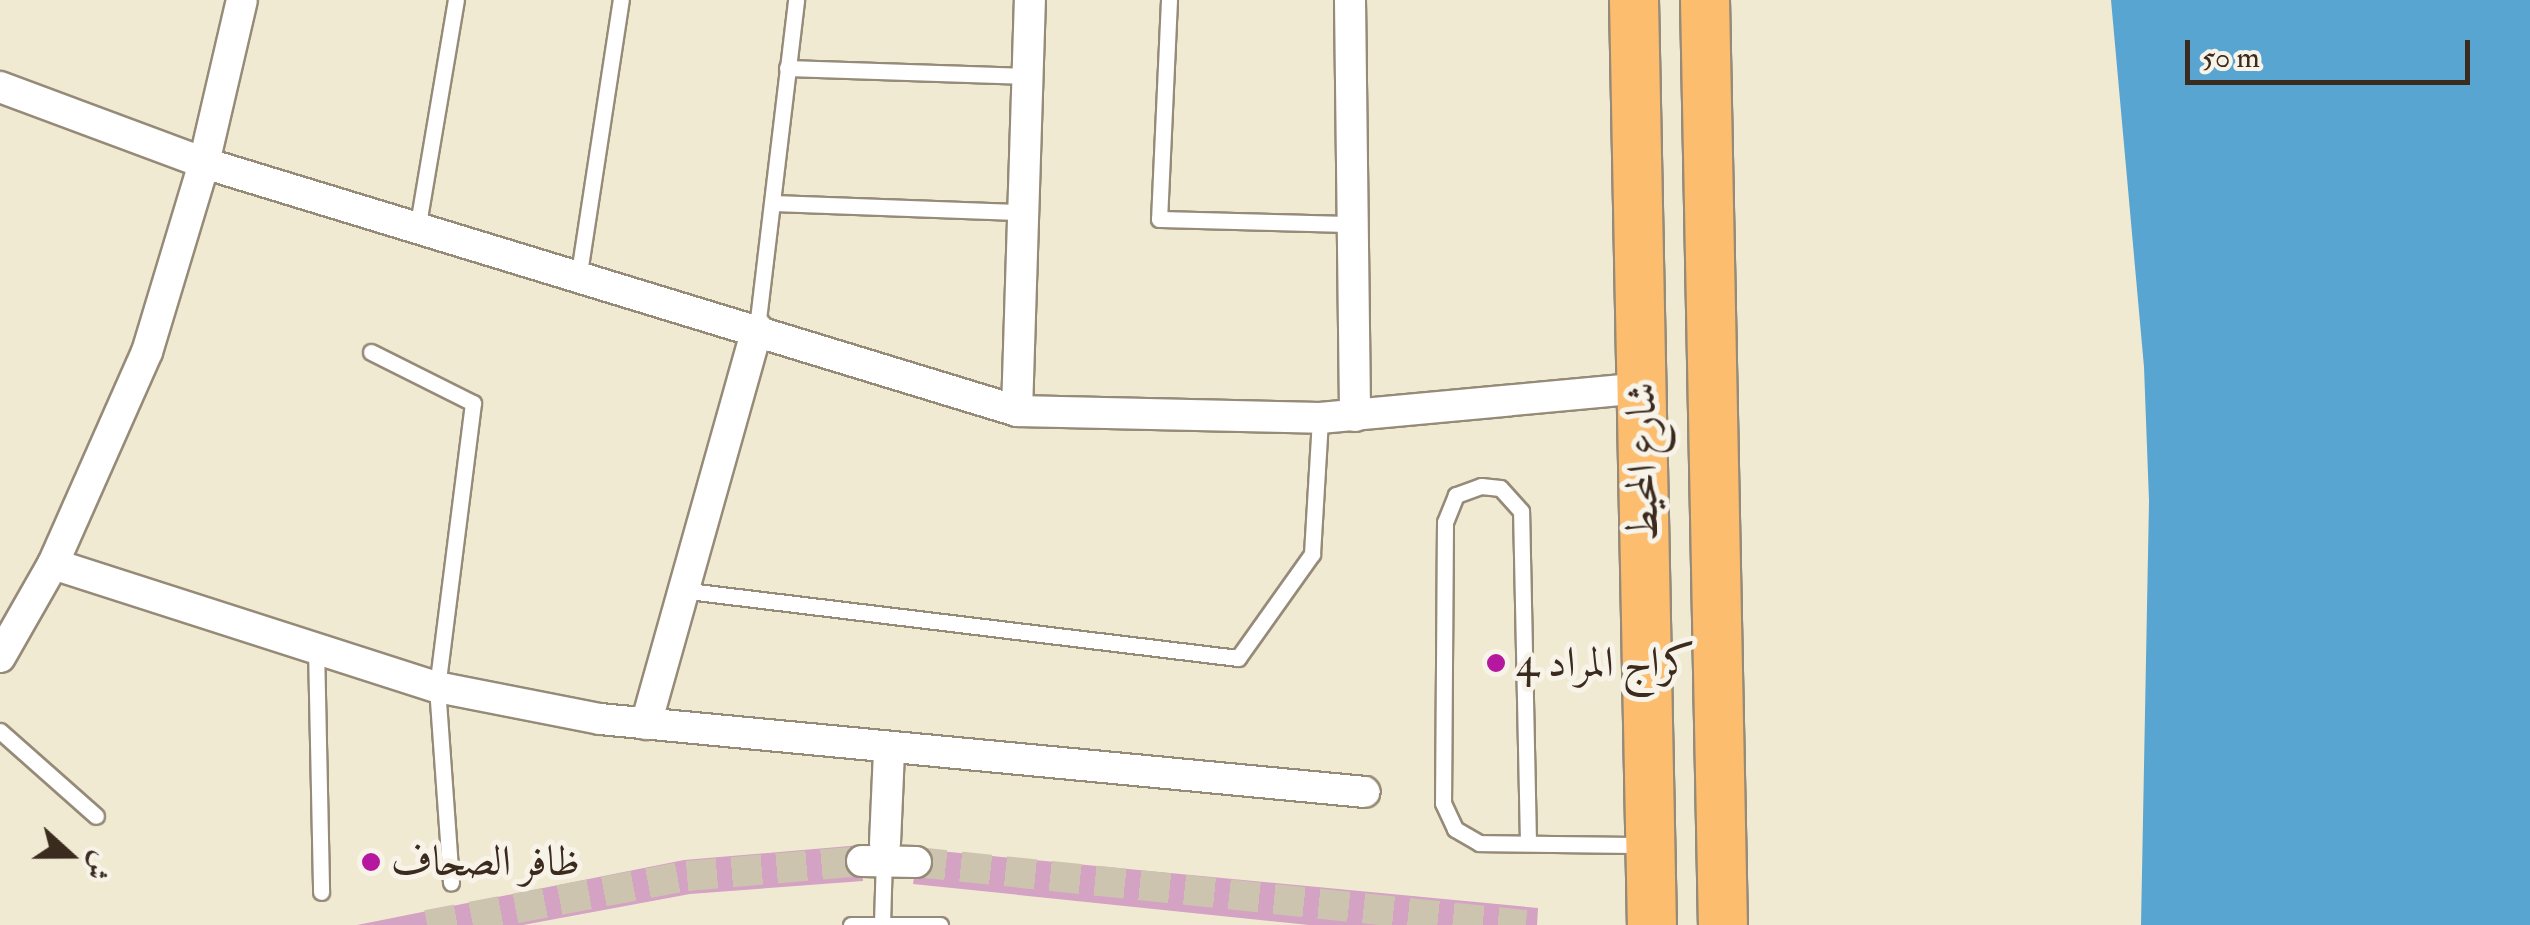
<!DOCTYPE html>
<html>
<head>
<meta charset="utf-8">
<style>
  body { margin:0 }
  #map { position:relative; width:2530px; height:925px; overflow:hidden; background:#f1ead3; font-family:"IM FELL Double Pica",Amiri,serif }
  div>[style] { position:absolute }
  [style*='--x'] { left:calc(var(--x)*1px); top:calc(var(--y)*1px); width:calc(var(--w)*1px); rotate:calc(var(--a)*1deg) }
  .water>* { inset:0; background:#59a5d1 }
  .building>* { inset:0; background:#d4a2c2 }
  .street-tunnel>* { height:30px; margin-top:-15px; transform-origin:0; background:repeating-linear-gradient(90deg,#cdc4af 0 30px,transparent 0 45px) }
  .roads { filter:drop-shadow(2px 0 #968a78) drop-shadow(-2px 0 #968a78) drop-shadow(0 2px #968a78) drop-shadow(0 -2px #968a78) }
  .lane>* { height:15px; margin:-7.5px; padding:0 7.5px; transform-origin:7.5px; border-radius:7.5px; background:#fff }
  .street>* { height:30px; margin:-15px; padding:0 15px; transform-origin:15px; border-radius:15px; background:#fff }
  .primary>* { height:48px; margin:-24px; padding:0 24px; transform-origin:24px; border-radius:24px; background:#fcbd6f }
  .dots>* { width:28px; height:28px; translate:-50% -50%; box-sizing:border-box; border:5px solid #f7f3e8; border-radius:50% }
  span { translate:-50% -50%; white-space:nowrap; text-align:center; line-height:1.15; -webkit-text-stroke:10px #f7f3e8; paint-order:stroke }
  .street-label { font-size:42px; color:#3b2a1e }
  .poi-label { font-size:42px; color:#3b2a1e }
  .left { translate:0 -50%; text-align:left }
  .north { position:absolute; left:20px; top:805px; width:100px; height:100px; -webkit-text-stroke:8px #f7f3e8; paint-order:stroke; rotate:111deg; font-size:28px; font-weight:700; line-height:40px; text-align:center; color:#3b2a1e }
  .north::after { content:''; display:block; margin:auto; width:35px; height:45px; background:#3b2a1e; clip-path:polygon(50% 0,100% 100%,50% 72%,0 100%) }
  .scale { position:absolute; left:2185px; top:40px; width:285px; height:45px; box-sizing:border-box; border:5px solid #3b2a1e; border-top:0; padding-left:12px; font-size:30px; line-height:35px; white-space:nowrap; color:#3b2a1e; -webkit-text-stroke:8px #f7f3e8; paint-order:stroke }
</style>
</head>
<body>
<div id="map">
  <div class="water">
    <i style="clip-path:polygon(2111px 0,2530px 0,2530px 925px,2141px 925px,2149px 501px,2144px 367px)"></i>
  </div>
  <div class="building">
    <i style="clip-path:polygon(861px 845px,863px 881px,690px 894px,523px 925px,357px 925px,684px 860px)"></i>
    <i style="clip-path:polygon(918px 849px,1538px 908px,1537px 925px,1309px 925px,913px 884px)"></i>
  </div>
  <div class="street-tunnel">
    <i style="--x:916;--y:862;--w:613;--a:5.9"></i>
    <i style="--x:427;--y:925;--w:265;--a:-10.7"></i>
    <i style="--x:687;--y:876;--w:176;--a:-4.9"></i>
  </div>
  <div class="roads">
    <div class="lane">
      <i style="--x:1169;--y:0;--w:219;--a:92.6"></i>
      <i style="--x:1159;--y:219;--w:190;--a:1.5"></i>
      <i style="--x:787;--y:68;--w:241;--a:1.9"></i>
      <i style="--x:774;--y:203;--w:249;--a:2.1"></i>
      <i style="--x:418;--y:224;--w:227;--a:-80.4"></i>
      <i style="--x:579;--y:273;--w:276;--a:-81.3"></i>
      <i style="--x:757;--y:328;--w:330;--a:-83.2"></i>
      <i style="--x:371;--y:352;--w:114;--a:26.6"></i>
      <i style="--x:473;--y:403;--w:286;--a:97.2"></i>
      <i style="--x:437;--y:687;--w:196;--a:85.9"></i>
      <i style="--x:680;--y:590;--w:562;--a:6.95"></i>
      <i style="--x:1238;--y:658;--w:128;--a:-54.6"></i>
      <i style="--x:1312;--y:554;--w:136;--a:-86.6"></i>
      <i style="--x:316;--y:647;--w:245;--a:88.8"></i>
      <i style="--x:0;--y:731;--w:128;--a:41.5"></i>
      <i style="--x:1528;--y:842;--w:331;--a:-91.2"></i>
      <i style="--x:1521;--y:511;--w:31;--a:-132"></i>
      <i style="--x:1500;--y:488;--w:19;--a:-174"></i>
      <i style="--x:1481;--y:486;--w:27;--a:160"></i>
      <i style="--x:1456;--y:495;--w:29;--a:112"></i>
      <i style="--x:1445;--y:522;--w:281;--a:90.4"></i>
      <i style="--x:1443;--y:803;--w:29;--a:65"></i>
      <i style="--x:1455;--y:829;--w:28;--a:30"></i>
      <i style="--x:1479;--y:843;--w:168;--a:0.7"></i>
      <i style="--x:882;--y:924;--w:67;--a:-88.3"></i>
      <i style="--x:851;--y:925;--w:89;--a:0"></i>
    </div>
    <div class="street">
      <i style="--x:1350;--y:0;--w:416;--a:89.3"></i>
      <i style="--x:0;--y:87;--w:218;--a:20.4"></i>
      <i style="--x:204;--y:163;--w:850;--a:16.96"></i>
      <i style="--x:1017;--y:411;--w:303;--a:1.3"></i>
      <i style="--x:1320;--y:418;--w:323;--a:-5.3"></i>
      <i style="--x:1017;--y:411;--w:411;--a:-88.2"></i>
      <i style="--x:53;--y:564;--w:403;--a:17.8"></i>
      <i style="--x:437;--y:687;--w:166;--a:11.1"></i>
      <i style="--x:600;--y:719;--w:768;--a:5.45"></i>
      <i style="--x:0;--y:657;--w:107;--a:-60.3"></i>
      <i style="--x:53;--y:564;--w:232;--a:-66.1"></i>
      <i style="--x:147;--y:352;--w:197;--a:-73.2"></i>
      <i style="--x:204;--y:163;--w:167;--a:-76.9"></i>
      <i style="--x:646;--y:724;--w:411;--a:-74.3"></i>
      <i style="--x:885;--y:843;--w:93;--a:-87.5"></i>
      <i style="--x:862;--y:861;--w:54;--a:1.1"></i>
    </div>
    <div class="primary">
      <i style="--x:1634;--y:0;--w:925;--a:88.89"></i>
      <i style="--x:1705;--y:0;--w:925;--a:88.89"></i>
    </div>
  </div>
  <div class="dots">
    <i style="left:1496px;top:663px;background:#b5179e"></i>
    <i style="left:371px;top:862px;background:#b5179e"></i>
  </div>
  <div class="street-label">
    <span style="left:1643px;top:462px;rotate:-91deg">شارع المحيط</span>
  </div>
  <div class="poi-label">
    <span class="left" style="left:1516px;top:663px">كراج المراد 4</span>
    <span class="left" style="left:391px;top:862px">ظافر الصحاف</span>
  </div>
  <div class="north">ش</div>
  <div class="scale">50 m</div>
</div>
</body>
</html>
